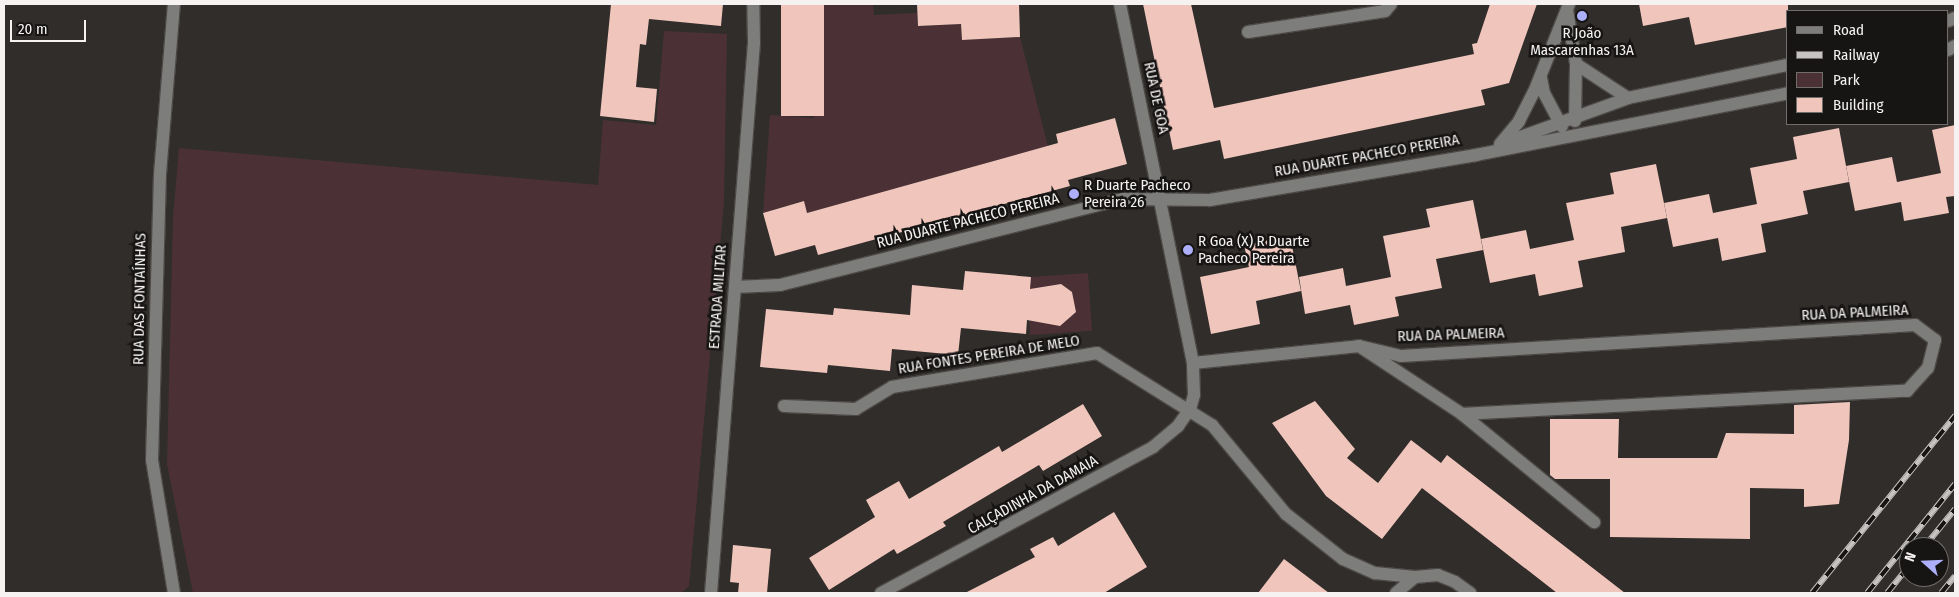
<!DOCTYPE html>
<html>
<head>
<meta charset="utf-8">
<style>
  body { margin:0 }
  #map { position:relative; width:1959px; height:597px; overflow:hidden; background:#302d2a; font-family:"Fira Sans Condensed",sans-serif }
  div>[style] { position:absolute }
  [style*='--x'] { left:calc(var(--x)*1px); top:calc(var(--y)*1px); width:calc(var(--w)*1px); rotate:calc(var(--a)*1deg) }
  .green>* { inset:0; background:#4b3136; transform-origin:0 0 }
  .building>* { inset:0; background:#efc5bc; transform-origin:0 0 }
  .roads { filter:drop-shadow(1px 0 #4c4946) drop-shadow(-1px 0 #4c4946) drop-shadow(0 1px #4c4946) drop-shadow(0 -1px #4c4946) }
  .minor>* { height:12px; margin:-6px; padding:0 6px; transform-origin:6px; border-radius:6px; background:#7d7d7b }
  .rail>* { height:5.5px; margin-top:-2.75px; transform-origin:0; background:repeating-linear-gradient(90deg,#171514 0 11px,#c6c3c2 0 22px); box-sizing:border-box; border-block:1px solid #c6c3c2 }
  .dots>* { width:14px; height:14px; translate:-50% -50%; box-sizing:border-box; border:2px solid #171514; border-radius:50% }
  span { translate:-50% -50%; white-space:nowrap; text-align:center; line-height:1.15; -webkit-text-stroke:5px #171514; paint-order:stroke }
  .poi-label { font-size:15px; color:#f5f2f1 }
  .left { translate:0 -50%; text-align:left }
  .street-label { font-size:15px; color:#f5f2f1 }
  .frame { position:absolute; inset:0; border:5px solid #f5f2f1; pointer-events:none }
  .legend { position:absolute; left:1786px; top:10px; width:162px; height:115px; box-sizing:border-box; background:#171514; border:1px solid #706d6c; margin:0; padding:6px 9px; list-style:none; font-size:15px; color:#f5f2f1 }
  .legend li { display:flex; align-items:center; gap:10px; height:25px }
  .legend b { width:25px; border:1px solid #706d6c }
  .north { position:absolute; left:1899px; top:537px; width:50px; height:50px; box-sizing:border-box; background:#171514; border:1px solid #706d6c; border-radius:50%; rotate:290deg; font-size:14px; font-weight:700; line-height:20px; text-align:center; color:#f5f2f1 }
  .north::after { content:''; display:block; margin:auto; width:18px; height:22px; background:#adaffb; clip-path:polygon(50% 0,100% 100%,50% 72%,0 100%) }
  .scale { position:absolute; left:10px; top:20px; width:76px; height:22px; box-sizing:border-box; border:2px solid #f5f2f1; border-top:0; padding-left:6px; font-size:15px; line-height:18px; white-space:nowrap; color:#f5f2f1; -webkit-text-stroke:4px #171514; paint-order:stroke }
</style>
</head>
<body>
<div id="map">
  <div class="green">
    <i style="clip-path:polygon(824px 4px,873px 4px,874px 15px,917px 13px,918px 26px,961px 24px,962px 40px,1020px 37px,1048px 146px,807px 213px,803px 201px,763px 213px,770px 115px,814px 118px)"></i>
    <i style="clip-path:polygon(664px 31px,727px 34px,724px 202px,689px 586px,681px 593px,193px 593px,167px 464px,173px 217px,179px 148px,598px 185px,603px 120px,656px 125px)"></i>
    <i style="left:1088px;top:273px;width:58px;height:62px;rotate:86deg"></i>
  </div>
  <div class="building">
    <i style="clip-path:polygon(611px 4px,723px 4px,721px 26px,649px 19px,646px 45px,640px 44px,636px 87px,657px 89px,654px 122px,600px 116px)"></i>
    <i style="left:781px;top:4px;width:43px;height:112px"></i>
    <i style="clip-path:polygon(917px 4px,1019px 4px,1020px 37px,962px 40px,961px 24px,918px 26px)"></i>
    <i style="clip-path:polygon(1143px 4px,1191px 4px,1214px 108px,1474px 54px,1472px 44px,1477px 43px,1490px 4px,1537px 4px,1509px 83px,1481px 90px,1485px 105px,1224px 159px,1220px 140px,1173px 150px)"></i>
    <i style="clip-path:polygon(1639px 4px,1788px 4px,1788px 27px,1695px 45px,1689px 17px,1643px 26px)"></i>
    <i style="clip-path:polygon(1115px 118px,1127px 164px,1068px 180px,1070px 186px,818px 255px,815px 245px,775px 256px,763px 213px,804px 201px,807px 213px,1058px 143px,1056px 134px)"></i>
    <i style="clip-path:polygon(1955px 125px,1955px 196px,1946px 197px,1949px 213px,1904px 221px,1901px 202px,1855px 211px,1846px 166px,1892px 157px,1897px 182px,1941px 173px,1932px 130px)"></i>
    <i style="clip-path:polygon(1839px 128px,1849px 182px,1803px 191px,1808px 214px,1761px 224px,1766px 252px,1722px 261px,1718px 238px,1673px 247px,1664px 203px,1709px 194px,1713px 213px,1757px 204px,1750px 168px,1797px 159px,1793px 137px)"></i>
    <i style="clip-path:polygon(1656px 164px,1667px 218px,1621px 227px,1625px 252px,1578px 261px,1583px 287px,1539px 296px,1535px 274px,1490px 283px,1481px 239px,1526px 230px,1530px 249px,1574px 240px,1566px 203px,1614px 194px,1610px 173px)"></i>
    <i style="clip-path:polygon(1473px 200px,1483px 250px,1436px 259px,1442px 288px,1395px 297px,1399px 316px,1354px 325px,1350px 305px,1305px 314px,1299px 277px,1343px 268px,1346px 286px,1391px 277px,1383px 236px,1430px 227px,1426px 209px)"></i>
    <i style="clip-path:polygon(1290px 236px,1301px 291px,1256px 301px,1260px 324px,1211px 334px,1200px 277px,1249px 267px,1244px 245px)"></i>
    <i style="clip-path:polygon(965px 271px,1031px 277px,1030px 289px,1061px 284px,1072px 292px,1076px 312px,1060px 326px,1027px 320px,1026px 334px,961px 328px,958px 355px,892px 349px,890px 371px,828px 365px,827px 373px,760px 367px,766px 309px,833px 315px,834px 308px,910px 315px,912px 285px,963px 290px)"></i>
    <i style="clip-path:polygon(1315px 401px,1355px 449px,1347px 458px,1378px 483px,1411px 440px,1441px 463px,1447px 455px,1625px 593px,1557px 593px,1422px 488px,1382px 539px,1326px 496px,1272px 423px)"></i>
    <i style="clip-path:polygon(1850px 402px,1849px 440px,1839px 504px,1804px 507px,1804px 489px,1750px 488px,1750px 539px,1610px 537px,1610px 479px,1555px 479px,1550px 475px,1550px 419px,1619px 419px,1618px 458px,1717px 458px,1726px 433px,1794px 434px,1794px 405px)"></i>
    <i style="clip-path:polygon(1083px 404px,1102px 436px,1043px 471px,1039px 465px,943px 522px,946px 526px,897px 554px,894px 549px,829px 590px,809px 558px,875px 517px,866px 500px,899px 481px,909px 499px,999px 446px,1002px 452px)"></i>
    <i style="clip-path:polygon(1114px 512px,1147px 567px,1104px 593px,965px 593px,1035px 557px,1030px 549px,1053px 537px,1058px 546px)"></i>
    <i style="clip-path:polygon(733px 545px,771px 549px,767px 593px,738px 593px,739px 583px,730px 582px)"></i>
    <i style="clip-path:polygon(1284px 559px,1329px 593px,1258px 593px)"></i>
  </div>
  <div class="roads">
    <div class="minor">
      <i style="--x:1567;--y:10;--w:55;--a:80.5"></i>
      <i style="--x:1576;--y:64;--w:57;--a:91"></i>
      <i style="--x:1948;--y:21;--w:8;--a:-23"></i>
      <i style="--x:1248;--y:32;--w:139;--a:-8.7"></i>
      <i style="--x:1385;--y:11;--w:9;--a:-49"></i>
      <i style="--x:1948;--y:50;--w:8;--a:-30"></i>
      <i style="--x:1576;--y:64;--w:62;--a:33.2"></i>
      <i style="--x:1541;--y:78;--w:15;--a:79"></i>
      <i style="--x:1544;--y:93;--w:38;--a:62"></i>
      <i style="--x:1504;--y:143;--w:132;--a:-19.9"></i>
      <i style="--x:1628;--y:98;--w:163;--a:-11.7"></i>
      <i style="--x:1500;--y:144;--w:30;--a:-50"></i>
      <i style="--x:1519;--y:121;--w:33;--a:-63"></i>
      <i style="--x:1534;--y:92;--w:95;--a:-68.3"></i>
      <i style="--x:735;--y:287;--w:45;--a:-2.5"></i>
      <i style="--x:780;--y:285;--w:354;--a:-14.1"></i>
      <i style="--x:1123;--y:199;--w:87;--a:0.7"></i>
      <i style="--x:1210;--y:200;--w:270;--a:-9.6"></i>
      <i style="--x:1476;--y:155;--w:318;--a:-11.2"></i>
      <i style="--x:1193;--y:363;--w:167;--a:-5.8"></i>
      <i style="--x:1359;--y:346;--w:123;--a:33.4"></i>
      <i style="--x:1462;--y:414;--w:446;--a:-3"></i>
      <i style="--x:1907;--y:391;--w:31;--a:-48"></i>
      <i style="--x:1928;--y:368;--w:29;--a:-76"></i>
      <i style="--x:1935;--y:340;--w:25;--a:-143"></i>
      <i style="--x:1915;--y:325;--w:515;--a:176.55"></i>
      <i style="--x:1401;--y:356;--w:43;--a:-166.6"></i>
      <i style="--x:784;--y:406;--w:72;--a:2.4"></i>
      <i style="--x:856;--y:409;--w:42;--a:-31.4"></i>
      <i style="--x:892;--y:387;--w:208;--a:-9.4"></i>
      <i style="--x:1097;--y:353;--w:136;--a:32.1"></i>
      <i style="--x:1212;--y:425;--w:116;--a:50.3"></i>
      <i style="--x:1286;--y:514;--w:73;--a:38.3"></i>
      <i style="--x:1343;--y:559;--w:35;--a:24"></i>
      <i style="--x:1375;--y:573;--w:40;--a:5.7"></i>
      <i style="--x:1415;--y:577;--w:23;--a:-5"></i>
      <i style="--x:1438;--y:575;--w:18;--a:22"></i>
      <i style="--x:1455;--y:582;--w:19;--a:36"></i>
      <i style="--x:1462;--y:414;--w:171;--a:39.3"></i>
      <i style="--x:174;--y:593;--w:135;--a:-99.4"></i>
      <i style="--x:152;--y:460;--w:286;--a:-88.4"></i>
      <i style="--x:160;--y:174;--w:171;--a:-85.3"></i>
      <i style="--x:711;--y:593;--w:552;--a:-85.53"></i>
      <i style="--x:754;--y:43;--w:39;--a:-91"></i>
      <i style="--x:881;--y:593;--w:309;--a:-28.2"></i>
      <i style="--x:1153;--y:447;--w:33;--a:-40"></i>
      <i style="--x:1178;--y:426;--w:21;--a:-55"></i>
      <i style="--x:1190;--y:409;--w:15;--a:-74"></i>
      <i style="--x:1194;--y:395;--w:32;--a:-92"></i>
      <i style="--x:1193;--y:363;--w:366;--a:-101.5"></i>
      <i style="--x:1396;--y:593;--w:25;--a:-40"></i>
    </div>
  </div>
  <div class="rail">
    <i style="--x:1924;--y:547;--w:49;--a:-50.8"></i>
    <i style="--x:1812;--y:593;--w:228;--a:-51.1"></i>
    <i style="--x:1867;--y:593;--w:140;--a:-51.1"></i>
    <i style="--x:1887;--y:593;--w:35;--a:-51"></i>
    <i style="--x:1941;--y:593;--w:22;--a:-51"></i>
  </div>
  <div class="dots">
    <i style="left:1582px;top:16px;background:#adaffb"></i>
    <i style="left:1074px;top:194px;background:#adaffb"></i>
    <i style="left:1188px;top:250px;background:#adaffb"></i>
  </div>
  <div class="poi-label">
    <span style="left:1582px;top:42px">R João<br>Mascarenhas 13A</span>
    <span class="left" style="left:1084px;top:194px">R Duarte Pacheco<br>Pereira 26</span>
    <span class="left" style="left:1198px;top:250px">R Goa (X) R Duarte<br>Pacheco Pereira</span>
  </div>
  <div class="street-label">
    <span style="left:1156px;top:98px;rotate:78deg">RUA DE GOA</span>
    <span style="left:1367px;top:156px;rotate:-10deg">RUA DUARTE PACHECO PEREIRA</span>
    <span style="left:968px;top:221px;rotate:-14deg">RUA DUARTE PACHECO PEREIRA</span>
    <span style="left:718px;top:297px;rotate:-86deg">ESTRADA MILITAR</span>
    <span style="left:140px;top:299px;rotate:-89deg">RUA DAS FONTAÍNHAS</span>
    <span style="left:1855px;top:313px;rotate:-3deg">RUA DA PALMEIRA</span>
    <span style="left:1451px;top:335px;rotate:-2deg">RUA DA PALMEIRA</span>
    <span style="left:989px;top:355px;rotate:-9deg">RUA FONTES PEREIRA DE MELO</span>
    <span style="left:1033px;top:495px;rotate:-29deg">CALÇADINHA DA DAMAIA</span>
  </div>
  <div class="frame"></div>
  <ul class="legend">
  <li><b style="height:6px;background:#7d7d7b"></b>Road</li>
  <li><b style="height:6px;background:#c6c3c2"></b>Railway</li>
  <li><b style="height:14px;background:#4b3136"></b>Park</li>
  <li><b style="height:14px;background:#efc5bc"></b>Building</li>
  </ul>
  <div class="north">N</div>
  <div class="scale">20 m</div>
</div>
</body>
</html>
